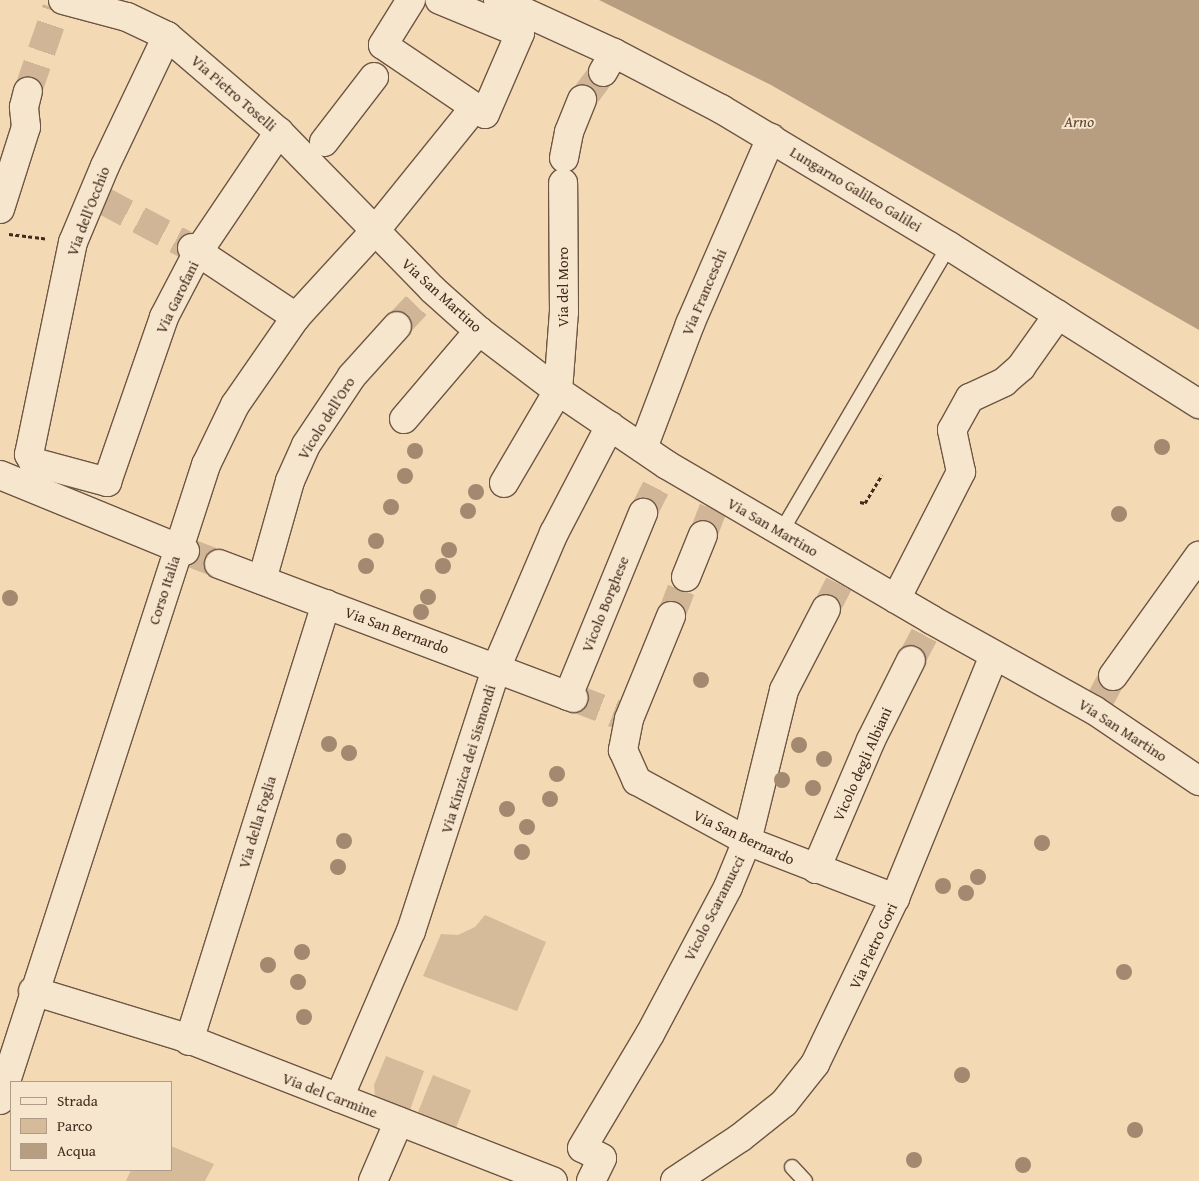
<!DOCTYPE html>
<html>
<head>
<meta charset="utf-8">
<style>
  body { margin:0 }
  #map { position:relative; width:1199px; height:1181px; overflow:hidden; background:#f3d9b4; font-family:"Gentium Book Plus",serif }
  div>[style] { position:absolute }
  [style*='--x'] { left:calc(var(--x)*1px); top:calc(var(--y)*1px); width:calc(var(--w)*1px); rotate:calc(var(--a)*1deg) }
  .green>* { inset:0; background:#d5bb9a; transform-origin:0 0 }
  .water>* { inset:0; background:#b79e81 }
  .street-tunnel>* { height:28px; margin-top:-14px; transform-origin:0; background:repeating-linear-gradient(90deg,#d0b696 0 28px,transparent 0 42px) }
  .path>* { height:3px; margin-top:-1.5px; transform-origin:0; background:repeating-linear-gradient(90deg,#422b1d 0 4px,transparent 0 6.5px) }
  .roads { filter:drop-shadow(1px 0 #6e5643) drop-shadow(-1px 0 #6e5643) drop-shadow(0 1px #6e5643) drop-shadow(0 -1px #6e5643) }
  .lane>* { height:14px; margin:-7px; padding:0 7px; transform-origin:7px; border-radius:7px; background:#f7e6ce }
  .street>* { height:28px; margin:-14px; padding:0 14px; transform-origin:14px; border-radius:14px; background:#f7e6ce }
  .secondary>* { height:28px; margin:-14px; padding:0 14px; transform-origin:14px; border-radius:14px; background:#f7e6ce }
  .trees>* { width:16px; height:16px; margin:-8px; border-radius:50%; background:#a2896f }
  span { translate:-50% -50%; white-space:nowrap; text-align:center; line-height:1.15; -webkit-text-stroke:4px #f7e6ce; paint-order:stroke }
  .street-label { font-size:15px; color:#422b1d }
  .water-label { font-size:16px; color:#5f4836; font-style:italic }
  .legend { position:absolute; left:10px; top:1081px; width:162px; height:90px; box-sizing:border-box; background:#f7e6ce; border:1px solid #af9b87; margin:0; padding:6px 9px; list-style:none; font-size:15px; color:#422b1d }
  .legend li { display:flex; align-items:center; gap:10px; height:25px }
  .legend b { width:25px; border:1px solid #af9b87 }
</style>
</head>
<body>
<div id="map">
  <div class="green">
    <i style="clip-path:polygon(485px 915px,546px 942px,517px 1011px,423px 976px,441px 934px,458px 935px,475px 927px)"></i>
    <i style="clip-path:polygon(386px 1056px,424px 1071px,410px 1110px,375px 1096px,374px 1085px)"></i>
    <i style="left:433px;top:1075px;width:41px;height:40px;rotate:22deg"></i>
    <i style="clip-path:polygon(171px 1146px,214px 1164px,205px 1181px,126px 1181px,131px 1170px,171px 1170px)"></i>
  </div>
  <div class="water">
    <i style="clip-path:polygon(599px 0,1199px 0,1199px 330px,771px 85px)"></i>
  </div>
  <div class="street-tunnel">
    <i style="--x:28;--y:91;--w:87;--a:-71.1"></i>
    <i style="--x:582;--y:100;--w:35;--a:-53"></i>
    <i style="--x:102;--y:200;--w:102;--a:28.1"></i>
    <i style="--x:397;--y:326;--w:42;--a:-46.9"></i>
    <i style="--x:643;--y:513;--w:38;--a:-63"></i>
    <i style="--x:703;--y:535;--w:28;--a:-69"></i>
    <i style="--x:185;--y:551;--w:36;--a:21"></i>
    <i style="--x:826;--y:609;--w:33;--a:-63"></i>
    <i style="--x:671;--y:616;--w:42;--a:-69"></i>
    <i style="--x:911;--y:660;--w:34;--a:-62"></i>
    <i style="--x:574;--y:698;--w:53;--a:20.8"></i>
    <i style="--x:1099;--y:702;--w:30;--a:-62"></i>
  </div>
  <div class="path">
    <i style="--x:9;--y:234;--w:39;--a:7"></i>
    <i style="--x:860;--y:502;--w:5;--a:11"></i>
    <i style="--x:865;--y:503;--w:33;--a:-59"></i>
  </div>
  <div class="roads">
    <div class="lane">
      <i style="--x:781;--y:532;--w:332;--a:-59.6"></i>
      <i style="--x:792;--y:1167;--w:19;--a:47"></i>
    </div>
    <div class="street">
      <i style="--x:63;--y:0;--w:66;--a:14.9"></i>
      <i style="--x:127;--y:17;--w:44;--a:25.4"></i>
      <i style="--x:167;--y:36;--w:148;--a:40.6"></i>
      <i style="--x:279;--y:132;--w:219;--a:45.7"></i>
      <i style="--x:432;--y:289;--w:63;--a:41.8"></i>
      <i style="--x:479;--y:331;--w:99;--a:37.2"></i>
      <i style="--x:558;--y:391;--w:132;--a:34.2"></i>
      <i style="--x:667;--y:465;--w:307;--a:30.3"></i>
      <i style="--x:932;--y:620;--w:185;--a:29.1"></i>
      <i style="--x:1094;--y:710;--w:127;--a:34.1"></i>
      <i style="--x:411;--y:0;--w:53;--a:121.9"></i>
      <i style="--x:383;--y:45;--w:123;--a:34.1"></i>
      <i style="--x:485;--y:114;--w:88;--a:-66.6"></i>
      <i style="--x:520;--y:33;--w:87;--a:-157.6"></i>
      <i style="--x:167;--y:36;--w:144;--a:115.5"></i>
      <i style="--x:105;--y:166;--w:82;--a:112.8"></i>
      <i style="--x:73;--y:242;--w:217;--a:101.7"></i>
      <i style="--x:29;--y:454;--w:9;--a:63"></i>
      <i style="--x:33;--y:462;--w:77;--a:15.1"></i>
      <i style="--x:107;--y:482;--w:175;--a:-70.9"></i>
      <i style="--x:164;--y:317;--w:73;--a:-62.4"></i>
      <i style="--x:198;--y:252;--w:145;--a:-56"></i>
      <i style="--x:603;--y:72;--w:22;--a:-60"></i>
      <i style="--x:324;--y:142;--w:82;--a:-52.4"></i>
      <i style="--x:564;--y:158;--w:26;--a:-79"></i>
      <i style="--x:569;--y:132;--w:35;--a:-68"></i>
      <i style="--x:0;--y:209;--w:86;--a:-72.4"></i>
      <i style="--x:26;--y:127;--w:20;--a:-96"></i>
      <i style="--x:24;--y:107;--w:16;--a:-76"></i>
      <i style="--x:192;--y:248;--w:125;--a:33.6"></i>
      <i style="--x:404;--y:419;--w:116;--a:-49.6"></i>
      <i style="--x:643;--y:448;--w:133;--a:-69.2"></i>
      <i style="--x:690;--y:324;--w:203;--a:-66.5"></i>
      <i style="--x:0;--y:475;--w:200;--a:22.3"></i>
      <i style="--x:504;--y:483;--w:107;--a:-59.6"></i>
      <i style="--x:558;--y:391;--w:79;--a:-85.7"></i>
      <i style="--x:564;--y:312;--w:129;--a:-90.4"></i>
      <i style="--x:219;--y:564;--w:379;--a:20.7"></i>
      <i style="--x:686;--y:577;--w:45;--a:-68"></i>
      <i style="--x:262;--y:580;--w:103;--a:-74.2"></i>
      <i style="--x:290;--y:481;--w:39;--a:-66"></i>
      <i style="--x:306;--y:445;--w:83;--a:-56.3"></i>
      <i style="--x:352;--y:376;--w:67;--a:-48"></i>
      <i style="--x:896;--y:599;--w:143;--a:-62.9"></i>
      <i style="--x:961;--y:472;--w:43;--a:-102.1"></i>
      <i style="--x:952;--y:430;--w:37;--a:-61"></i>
      <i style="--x:970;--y:398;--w:38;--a:-25"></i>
      <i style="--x:1004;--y:382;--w:23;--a:-41"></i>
      <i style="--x:1021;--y:367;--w:64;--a:-54.6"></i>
      <i style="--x:671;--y:616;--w:111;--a:112.2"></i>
      <i style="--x:629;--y:719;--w:32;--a:101"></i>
      <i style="--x:623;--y:750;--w:34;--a:66"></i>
      <i style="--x:637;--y:781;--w:125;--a:28.6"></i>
      <i style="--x:747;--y:841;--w:159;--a:21.1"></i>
      <i style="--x:1113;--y:676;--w:148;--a:-54.4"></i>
      <i style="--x:568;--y:696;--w:198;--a:-67.7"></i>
      <i style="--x:816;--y:869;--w:140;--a:-66.9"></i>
      <i style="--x:871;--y:740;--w:89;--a:-63.4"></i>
      <i style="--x:33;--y:991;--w:157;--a:17"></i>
      <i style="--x:183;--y:1037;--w:397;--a:21.3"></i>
      <i style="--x:189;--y:1041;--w:458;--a:-72.6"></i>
      <i style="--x:339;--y:1098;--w:182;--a:-66.7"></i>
      <i style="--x:411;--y:931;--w:279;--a:-72"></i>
      <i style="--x:497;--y:666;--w:145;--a:-66.8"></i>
      <i style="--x:554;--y:533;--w:121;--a:-62.4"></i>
      <i style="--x:0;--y:1100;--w:668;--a:-72.03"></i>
      <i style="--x:206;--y:465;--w:67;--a:-64.2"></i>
      <i style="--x:235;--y:405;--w:107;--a:-55.3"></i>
      <i style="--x:296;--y:317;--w:115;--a:-47.5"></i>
      <i style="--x:374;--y:232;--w:159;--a:-51.1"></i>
      <i style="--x:373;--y:1181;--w:65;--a:-66.6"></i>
      <i style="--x:591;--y:1181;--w:25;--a:-64"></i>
      <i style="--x:602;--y:1158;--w:22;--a:-153"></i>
      <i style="--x:582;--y:1148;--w:133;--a:-59.2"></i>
      <i style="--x:650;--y:1034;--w:166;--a:-62"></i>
      <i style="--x:728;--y:887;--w:50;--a:-67.6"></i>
      <i style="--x:747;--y:841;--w:155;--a:-76.2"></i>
      <i style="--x:784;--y:690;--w:91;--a:-62.6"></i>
      <i style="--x:675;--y:1181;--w:78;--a:-33.5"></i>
      <i style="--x:740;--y:1138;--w:56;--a:-38.5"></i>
      <i style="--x:784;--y:1103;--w:50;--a:-51.5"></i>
      <i style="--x:815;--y:1064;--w:184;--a:-64.3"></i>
      <i style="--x:895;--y:898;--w:262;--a:-67.8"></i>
    </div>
    <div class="secondary">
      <i style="--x:498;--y:0;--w:128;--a:24.6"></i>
      <i style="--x:614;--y:53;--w:121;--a:27.6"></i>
      <i style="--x:721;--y:109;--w:266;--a:31"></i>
      <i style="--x:949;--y:246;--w:296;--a:32.3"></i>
    </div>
  </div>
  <div class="trees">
    <i style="left:1162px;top:447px"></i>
    <i style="left:415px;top:451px"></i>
    <i style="left:405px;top:476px"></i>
    <i style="left:476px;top:492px"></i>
    <i style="left:391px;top:507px"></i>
    <i style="left:468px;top:511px"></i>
    <i style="left:1119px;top:514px"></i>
    <i style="left:376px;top:541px"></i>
    <i style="left:449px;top:550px"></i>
    <i style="left:366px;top:566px"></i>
    <i style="left:443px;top:566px"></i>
    <i style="left:428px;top:597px"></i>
    <i style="left:10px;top:598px"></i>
    <i style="left:421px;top:612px"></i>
    <i style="left:701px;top:680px"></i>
    <i style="left:329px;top:744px"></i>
    <i style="left:799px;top:745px"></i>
    <i style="left:349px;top:753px"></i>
    <i style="left:824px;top:759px"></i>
    <i style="left:557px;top:774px"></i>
    <i style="left:782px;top:780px"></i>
    <i style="left:813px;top:788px"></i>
    <i style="left:550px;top:799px"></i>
    <i style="left:507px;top:809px"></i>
    <i style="left:527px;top:827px"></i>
    <i style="left:344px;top:841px"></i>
    <i style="left:1042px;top:843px"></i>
    <i style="left:522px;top:852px"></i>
    <i style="left:338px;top:867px"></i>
    <i style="left:978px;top:877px"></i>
    <i style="left:943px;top:886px"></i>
    <i style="left:966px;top:893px"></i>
    <i style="left:302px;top:952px"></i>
    <i style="left:268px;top:965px"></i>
    <i style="left:1124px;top:972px"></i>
    <i style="left:298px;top:982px"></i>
    <i style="left:304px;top:1017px"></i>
    <i style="left:962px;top:1075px"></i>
    <i style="left:1135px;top:1130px"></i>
    <i style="left:914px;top:1160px"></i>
    <i style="left:1023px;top:1165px"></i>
  </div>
  <div class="street-label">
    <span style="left:234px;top:93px;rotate:41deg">Via Pietro Toselli</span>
    <span style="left:856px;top:189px;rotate:31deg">Lungarno Galileo Galilei</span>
    <span style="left:88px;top:211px;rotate:-69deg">Via dell'Occhio</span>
    <span style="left:563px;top:287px;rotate:-90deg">Via del Moro</span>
    <span style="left:704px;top:292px;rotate:-67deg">Via Franceschi</span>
    <span style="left:442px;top:295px;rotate:42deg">Via San Martino</span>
    <span style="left:177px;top:297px;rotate:-64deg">Via Garofani</span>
    <span style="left:326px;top:418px;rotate:-58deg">Vicolo dell'Oro</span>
    <span style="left:773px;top:527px;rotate:30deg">Via San Martino</span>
    <span style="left:164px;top:590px;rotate:-72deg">Corso Italia</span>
    <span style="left:605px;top:604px;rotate:-68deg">Vicolo Borghese</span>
    <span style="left:397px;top:630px;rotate:20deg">Via San Bernardo</span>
    <span style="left:1123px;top:730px;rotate:33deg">Via San Martino</span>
    <span style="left:468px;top:759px;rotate:-73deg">Via Kinzica dei Sismondi</span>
    <span style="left:862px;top:764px;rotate:-66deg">Vicolo degli Albiani</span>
    <span style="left:257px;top:822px;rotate:-73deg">Via della Foglia</span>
    <span style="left:744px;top:837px;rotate:25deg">Via San Bernardo</span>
    <span style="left:714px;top:908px;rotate:-63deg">Vicolo Scaramucci</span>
    <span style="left:873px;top:946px;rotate:-65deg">Via Pietro Gori</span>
    <span style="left:330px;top:1095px;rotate:21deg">Via del Carmine</span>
  </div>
  <div class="water-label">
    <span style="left:1079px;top:121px">Arno</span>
  </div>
  <ul class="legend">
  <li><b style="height:6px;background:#f7e6ce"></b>Strada</li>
  <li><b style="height:14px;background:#d5bb9a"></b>Parco</li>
  <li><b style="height:14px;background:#b79e81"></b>Acqua</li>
  </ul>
</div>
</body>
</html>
